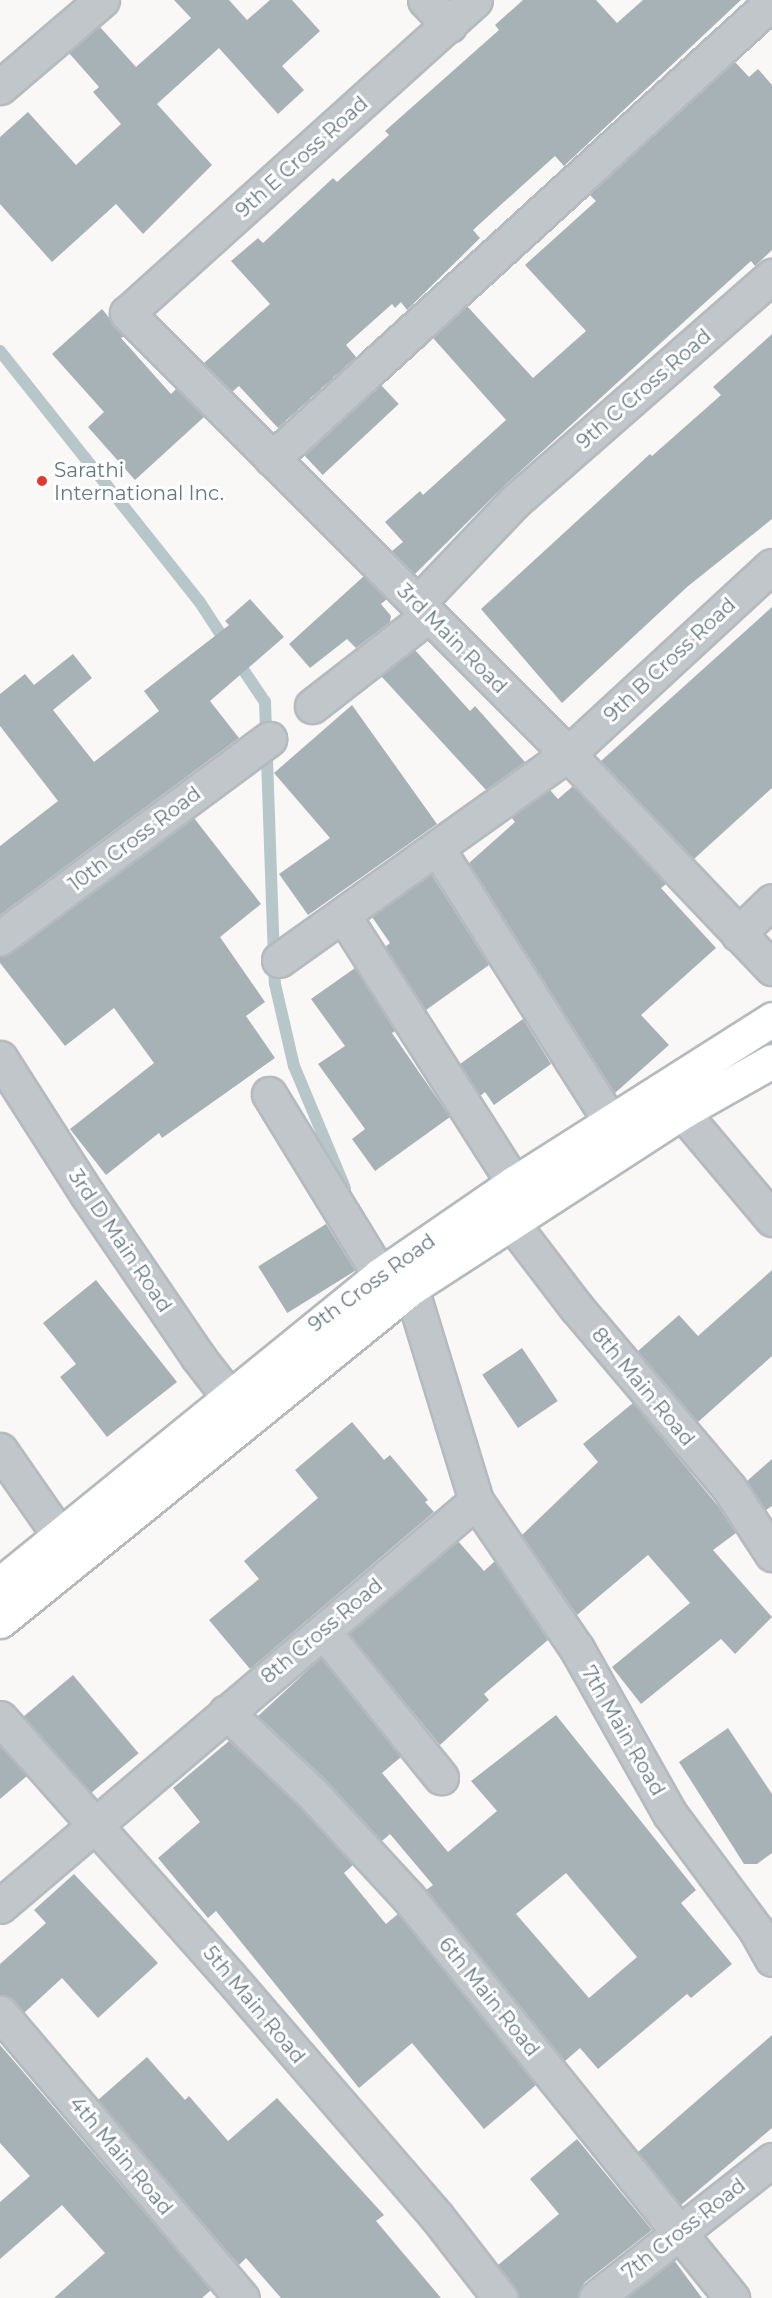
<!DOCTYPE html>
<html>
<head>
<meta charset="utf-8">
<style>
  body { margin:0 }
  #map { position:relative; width:772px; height:2298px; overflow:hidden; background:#f9f8f6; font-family:Montserrat,sans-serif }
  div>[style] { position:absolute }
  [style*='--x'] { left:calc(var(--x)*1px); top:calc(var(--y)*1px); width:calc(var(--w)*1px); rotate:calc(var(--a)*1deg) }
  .stream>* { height:12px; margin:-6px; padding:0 6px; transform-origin:6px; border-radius:6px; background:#b7c7c9 }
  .building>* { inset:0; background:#a7b2b6; transform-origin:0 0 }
  .roads { filter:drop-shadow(2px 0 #b4babd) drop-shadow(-2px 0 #b4babd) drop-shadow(0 2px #b4babd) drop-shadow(0 -2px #b4babd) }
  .minor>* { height:33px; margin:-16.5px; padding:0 16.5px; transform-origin:16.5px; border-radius:16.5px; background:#c0c6c9 }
  .major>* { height:33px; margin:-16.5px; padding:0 16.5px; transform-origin:16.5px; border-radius:16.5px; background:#fff }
  .dots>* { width:16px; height:16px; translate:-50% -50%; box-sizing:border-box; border:3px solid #fff; border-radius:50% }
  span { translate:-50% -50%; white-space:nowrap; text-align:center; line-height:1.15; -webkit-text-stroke:6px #fff; paint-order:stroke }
  .street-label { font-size:20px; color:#647981 }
  .poi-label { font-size:20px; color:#647981 }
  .left { translate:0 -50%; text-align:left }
</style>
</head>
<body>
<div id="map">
  <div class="stream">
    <i style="--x:0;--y:351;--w:320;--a:51.5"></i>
    <i style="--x:199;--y:601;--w:51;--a:56.9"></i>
    <i style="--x:236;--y:659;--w:52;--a:56"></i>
    <i style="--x:265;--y:702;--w:282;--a:88"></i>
    <i style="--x:275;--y:984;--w:84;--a:77"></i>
    <i style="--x:294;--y:1066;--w:132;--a:67.3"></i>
  </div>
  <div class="building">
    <i style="clip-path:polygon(174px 0,229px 0,247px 20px,270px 0,292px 0,320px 31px,282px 66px,304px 90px,278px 114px,219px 48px,157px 104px,212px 165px,143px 234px,116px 204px,52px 262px,0 204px,0 137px,28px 112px,76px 165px,121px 124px,93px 92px,99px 87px,69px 53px,100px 27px,136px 67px,191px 18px)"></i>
    <i style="clip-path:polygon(523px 0,596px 0,617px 23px,643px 0,741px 0,564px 166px,555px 156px,473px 230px,480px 238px,407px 310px,401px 302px,395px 308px,392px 304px,346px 345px,356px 357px,278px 428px,239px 386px,232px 392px,204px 363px,270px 304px,231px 261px,258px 238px,263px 243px,333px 178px,337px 182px,389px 135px,385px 131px,499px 30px,495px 25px)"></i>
    <i style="clip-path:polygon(735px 62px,749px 77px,758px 69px,772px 85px,772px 250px,755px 266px,751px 261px,698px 309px,503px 487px,415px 574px,392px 551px,403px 542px,385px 522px,420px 491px,423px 495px,506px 420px,433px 338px,467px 306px,533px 378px,586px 331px,525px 265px,596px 201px,589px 194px)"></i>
    <i style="clip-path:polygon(102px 309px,124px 336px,121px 338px,171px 394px,176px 389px,204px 417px,135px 480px,88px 427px,104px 412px,52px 354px)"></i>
    <i style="clip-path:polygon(772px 334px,772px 519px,687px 587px,562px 703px,481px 609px,650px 454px,652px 456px,721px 395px,713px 387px)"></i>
    <i style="left:381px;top:385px;width:26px;height:104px;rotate:47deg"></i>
    <i style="clip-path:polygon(364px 576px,387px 599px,381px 604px,391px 616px,390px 622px,356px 648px,347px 639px,310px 668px,289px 644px)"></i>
    <i style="clip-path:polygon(250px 599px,284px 637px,210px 701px,239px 738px,0 915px,0 846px,58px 801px,0 726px,0 694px,25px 674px,34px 685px,73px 654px,92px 678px,53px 710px,94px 762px,159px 711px,144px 691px,229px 625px,225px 621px)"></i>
    <i style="clip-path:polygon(772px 607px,772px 788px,694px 859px,601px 761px)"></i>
    <i style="clip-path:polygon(415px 650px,470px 711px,475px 706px,525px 762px,486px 790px,381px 676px)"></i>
    <i style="clip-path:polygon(352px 705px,437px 824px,308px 915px,279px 874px,330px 838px,274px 773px)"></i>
    <i style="clip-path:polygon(573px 786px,666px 884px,661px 888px,716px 948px,641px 1015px,669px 1045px,615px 1093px,469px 863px,515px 822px,511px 817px,550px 790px,558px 799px)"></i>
    <i style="clip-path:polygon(194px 818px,261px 904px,220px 937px,265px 1002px,246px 1016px,275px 1058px,162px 1138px,159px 1133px,106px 1175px,70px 1129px,154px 1063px,114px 1008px,65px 1046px,0 963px,0 956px,11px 953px)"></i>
    <i style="clip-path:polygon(431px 874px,489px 965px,426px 1010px,385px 947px,390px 943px,372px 917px)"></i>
    <i style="clip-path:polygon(355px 968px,395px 1031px,392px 1033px,450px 1117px,375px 1171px,352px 1139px,365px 1129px,318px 1064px,345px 1046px,311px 999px)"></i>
    <i style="clip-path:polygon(523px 1019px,551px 1064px,494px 1105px,485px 1092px,480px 1096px,460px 1064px)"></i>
    <i style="left:326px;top:1224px;width:55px;height:80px;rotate:58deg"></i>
    <i style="clip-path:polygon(772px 1270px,772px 1356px,698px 1422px,638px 1351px,679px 1315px,698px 1336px)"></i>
    <i style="clip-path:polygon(96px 1280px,177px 1382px,107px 1437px,60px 1377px,76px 1364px,43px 1323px)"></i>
    <i style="left:522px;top:1348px;width:64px;height:48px;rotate:56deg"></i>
    <i style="clip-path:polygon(633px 1403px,718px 1506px,736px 1533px,713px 1550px,772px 1617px,735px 1654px,721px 1639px,641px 1704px,612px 1667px,690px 1603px,648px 1555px,577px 1615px,522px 1535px,598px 1462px,583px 1444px)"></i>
    <i style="clip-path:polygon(352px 1422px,384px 1460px,390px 1455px,428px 1500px,425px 1502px,434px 1512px,250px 1669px,209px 1620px,259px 1579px,244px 1561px,318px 1498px,295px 1470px)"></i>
    <i style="clip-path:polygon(772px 1459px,772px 1506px,766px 1510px,747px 1481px)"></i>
    <i style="clip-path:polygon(458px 1541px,484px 1571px,495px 1561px,548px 1640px,484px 1694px,489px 1700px,440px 1745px,349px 1634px)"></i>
    <i style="clip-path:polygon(evenodd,321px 1658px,401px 1757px,382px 1773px,448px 1852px,497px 1811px,471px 1781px,556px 1715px,696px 1890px,681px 1903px,732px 1964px,691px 1998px,687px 1994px,598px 2069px,580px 2048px,565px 2061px,426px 1890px,433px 1885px,390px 1834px,382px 1841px,325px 1779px,258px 1716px,321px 1658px,566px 1873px,637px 1957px,589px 1998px,516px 1914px,566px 1873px)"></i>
    <i style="left:73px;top:1675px;width:102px;height:65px;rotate:50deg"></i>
    <i style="clip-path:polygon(728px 1728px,772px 1794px,772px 1853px,757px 1864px,744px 1864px,679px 1762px)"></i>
    <i style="clip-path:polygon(229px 1741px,298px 1805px,353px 1865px,344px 1873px,386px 1924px,398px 1914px,536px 2085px,484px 2129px,412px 2043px,359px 2088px,216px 1911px,208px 1918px,158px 1858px,200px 1822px,173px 1788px)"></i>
    <i style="clip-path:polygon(0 1746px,27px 1776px,0 1799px)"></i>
    <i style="clip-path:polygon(74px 1874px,158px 1963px,98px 2018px,62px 1978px,24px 2013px,14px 2000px,0 1995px,0 1964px,46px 1923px,34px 1910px)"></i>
    <i style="clip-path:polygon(772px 2035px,772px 2128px,681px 2205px,638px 2152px)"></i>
    <i style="clip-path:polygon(0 2045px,211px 2290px,202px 2298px,54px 2298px,105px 2253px,62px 2205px,0 2259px,0 2202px,30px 2176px,0 2143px)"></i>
    <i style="clip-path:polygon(147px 2057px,185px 2100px,189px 2096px,228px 2141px,277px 2098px,384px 2215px,376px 2221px,441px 2298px,281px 2298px,246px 2258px,239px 2265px,98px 2100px)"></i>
    <i style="clip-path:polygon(577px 2139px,652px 2230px,584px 2283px,578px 2298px,518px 2298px,498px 2265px,559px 2214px,530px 2179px)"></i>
    <i style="clip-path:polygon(674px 2260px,702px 2298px,626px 2298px)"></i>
  </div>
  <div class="roads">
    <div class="minor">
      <i style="--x:425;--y:0;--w:35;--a:46"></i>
      <i style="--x:475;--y:0;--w:468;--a:138"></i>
      <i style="--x:127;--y:313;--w:624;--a:45"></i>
      <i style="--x:568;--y:754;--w:296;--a:46.4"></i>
      <i style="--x:0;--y:87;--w:134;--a:-40.5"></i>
      <i style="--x:272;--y:459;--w:677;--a:-42.43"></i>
      <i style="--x:417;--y:604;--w:142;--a:-46.4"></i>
      <i style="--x:515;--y:501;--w:342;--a:-41.2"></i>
      <i style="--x:312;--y:706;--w:148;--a:-37.9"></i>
      <i style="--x:437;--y:848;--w:323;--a:57.6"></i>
      <i style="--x:343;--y:915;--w:318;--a:57.5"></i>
      <i style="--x:738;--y:934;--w:47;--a:-44.1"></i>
      <i style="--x:0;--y:938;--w:335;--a:-36.5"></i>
      <i style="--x:279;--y:960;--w:355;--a:-35.5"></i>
      <i style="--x:568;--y:754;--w:277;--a:-42.7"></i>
      <i style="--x:0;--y:1058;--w:161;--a:57.4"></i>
      <i style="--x:87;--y:1194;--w:197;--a:55.7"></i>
      <i style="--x:198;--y:1357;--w:78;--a:52.3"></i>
      <i style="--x:269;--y:1094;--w:212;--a:58.5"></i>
      <i style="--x:682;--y:1112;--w:140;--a:49.9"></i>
      <i style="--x:511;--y:1222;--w:107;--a:52.6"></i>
      <i style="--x:576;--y:1307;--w:237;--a:49.8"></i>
      <i style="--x:729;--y:1488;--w:79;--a:56.9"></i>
      <i style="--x:411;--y:1288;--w:223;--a:73"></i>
      <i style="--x:476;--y:1501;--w:179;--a:55.7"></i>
      <i style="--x:577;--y:1649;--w:189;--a:60.6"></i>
      <i style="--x:670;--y:1814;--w:144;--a:53.4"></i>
      <i style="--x:756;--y:1930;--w:33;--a:61"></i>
      <i style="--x:0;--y:1450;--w:103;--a:55.2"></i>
      <i style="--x:323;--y:1631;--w:188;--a:51.1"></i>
      <i style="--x:226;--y:1712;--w:117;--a:43.3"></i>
      <i style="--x:311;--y:1792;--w:143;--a:47.3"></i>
      <i style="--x:408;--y:1897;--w:516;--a:51.06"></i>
      <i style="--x:0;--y:1718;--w:346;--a:48.4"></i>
      <i style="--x:230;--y:1977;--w:317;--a:49.2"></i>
      <i style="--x:437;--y:2217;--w:103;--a:52.1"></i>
      <i style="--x:0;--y:1906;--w:625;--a:-40.39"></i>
      <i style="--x:0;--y:2013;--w:374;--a:49.7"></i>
      <i style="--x:596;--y:2298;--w:224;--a:-38.1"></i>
    </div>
    <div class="major">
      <i style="--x:0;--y:1584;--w:490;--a:-39.1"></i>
      <i style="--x:380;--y:1275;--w:163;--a:-34.5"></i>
      <i style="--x:514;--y:1183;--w:306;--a:-32.4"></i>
      <i style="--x:0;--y:1621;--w:529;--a:-39.02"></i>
      <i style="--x:411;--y:1288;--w:323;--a:-33"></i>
      <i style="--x:682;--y:1112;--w:103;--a:-29.5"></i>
    </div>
  </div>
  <div class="dots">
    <i style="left:42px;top:481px;background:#e3392c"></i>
  </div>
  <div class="street-label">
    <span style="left:302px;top:157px;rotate:-42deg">9th E Cross Road</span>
    <span style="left:644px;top:389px;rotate:-41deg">9th C Cross Road</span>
    <span style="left:452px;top:639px;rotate:45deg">3rd Main Road</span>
    <span style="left:670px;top:660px;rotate:-43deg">9th B Cross Road</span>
    <span style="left:135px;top:839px;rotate:-37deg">10th Cross Road</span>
    <span style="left:120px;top:1241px;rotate:56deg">3rd D Main Road</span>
    <span style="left:372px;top:1283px;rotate:-36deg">9th Cross Road</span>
    <span style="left:643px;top:1387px;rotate:50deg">8th Main Road</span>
    <span style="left:322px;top:1631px;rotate:-40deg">8th Cross Road</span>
    <span style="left:623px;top:1731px;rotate:60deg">7th Main Road</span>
    <span style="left:489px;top:1997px;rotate:51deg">6th Main Road</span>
    <span style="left:254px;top:2005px;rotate:50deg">5th Main Road</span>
    <span style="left:121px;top:2156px;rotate:50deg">4th Main Road</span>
    <span style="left:684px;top:2229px;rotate:-38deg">7th Cross Road</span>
  </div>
  <div class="poi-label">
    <span class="left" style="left:54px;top:482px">Sarathi<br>International Inc.</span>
  </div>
</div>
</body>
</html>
